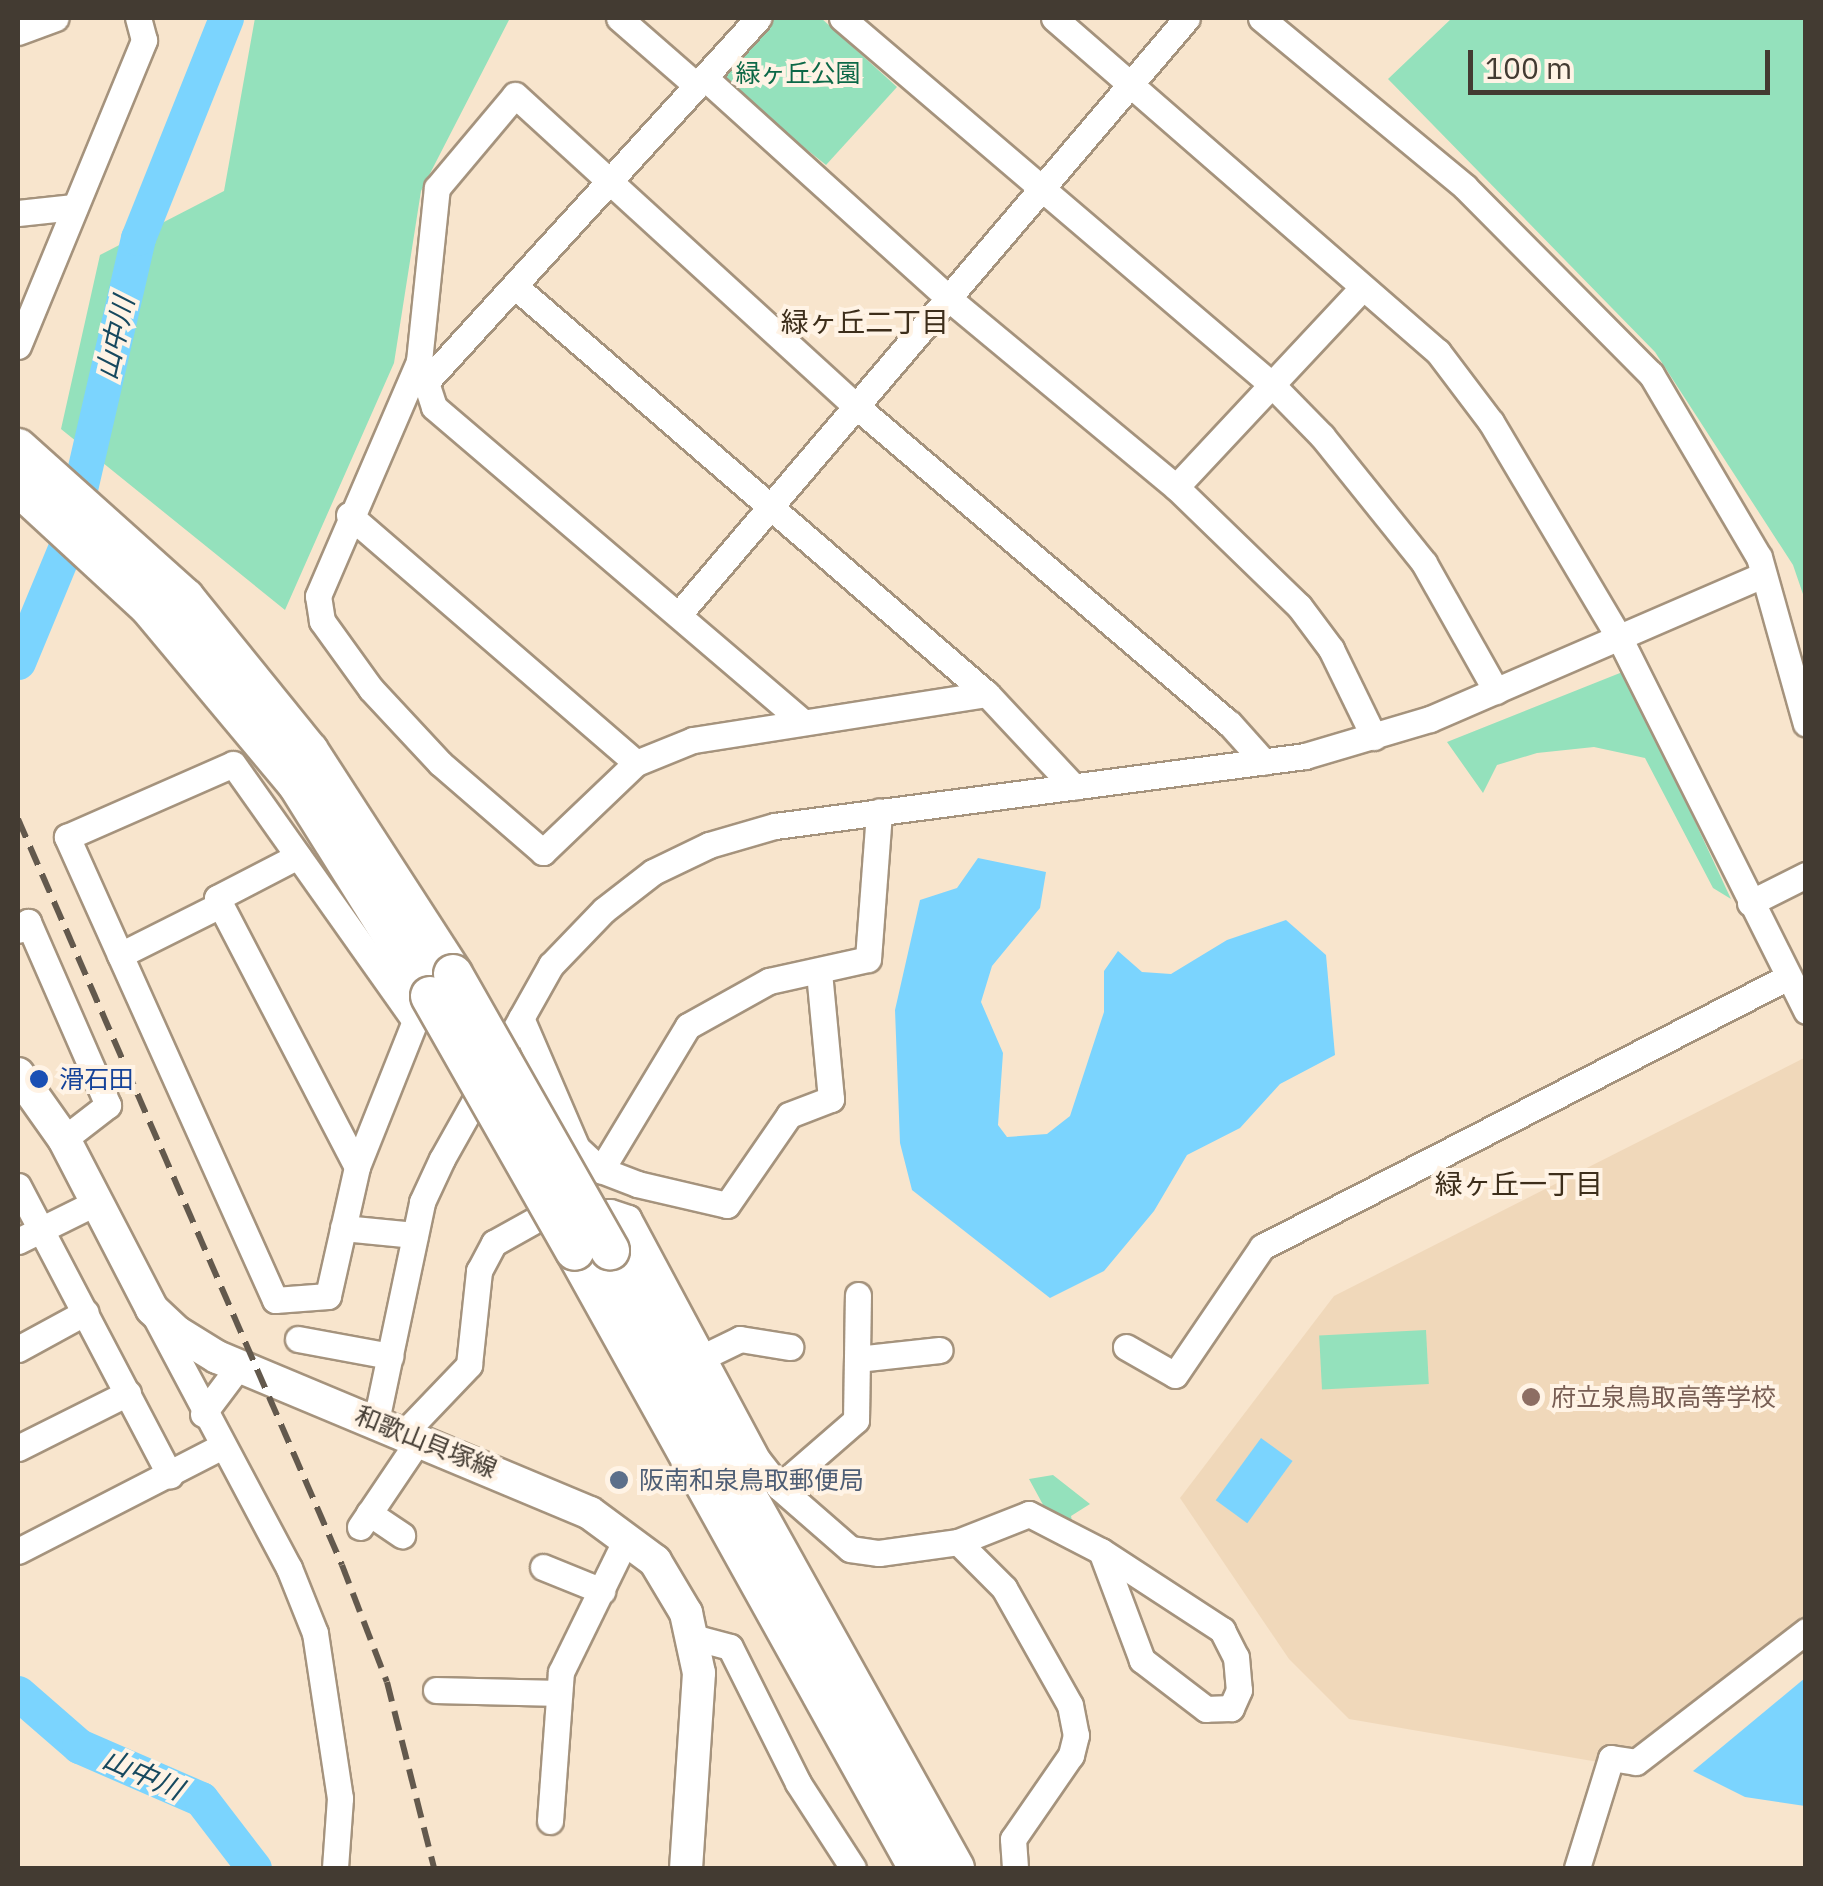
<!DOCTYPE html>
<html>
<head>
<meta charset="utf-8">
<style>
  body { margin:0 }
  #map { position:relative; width:1823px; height:1886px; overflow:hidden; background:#f8e5cd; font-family:"IBM Plex Sans","Noto Sans JP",sans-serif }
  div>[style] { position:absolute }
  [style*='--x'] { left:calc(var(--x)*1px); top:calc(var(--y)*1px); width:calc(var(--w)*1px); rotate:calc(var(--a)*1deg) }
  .built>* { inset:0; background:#f0d8ba }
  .green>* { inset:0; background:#94e1bc; transform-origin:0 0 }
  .water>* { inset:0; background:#7bd4fe; transform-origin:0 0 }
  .river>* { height:35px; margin:-17.5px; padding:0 17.5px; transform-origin:17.5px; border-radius:17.5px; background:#7bd4fe }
  .roads { filter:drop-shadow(2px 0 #a5937d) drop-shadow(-2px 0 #a5937d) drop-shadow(0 2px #a5937d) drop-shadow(0 -2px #a5937d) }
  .minor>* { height:25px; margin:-12.5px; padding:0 12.5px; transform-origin:12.5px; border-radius:12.5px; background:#fff }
  .major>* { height:32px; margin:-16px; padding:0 16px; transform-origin:16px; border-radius:16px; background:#fff }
  .highway>* { height:38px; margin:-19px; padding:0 19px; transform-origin:19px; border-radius:19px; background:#fff }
  .rail>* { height:6px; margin-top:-3px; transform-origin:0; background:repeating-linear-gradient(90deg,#63594d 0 20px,transparent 0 30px) }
  .bridges { filter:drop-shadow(2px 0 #a5937d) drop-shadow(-2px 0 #a5937d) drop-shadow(0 2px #a5937d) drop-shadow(0 -2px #a5937d) }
  .highway-bridge>* { height:38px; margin:-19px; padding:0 19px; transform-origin:19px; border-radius:19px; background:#fff }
  .dots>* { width:28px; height:28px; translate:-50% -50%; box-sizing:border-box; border:5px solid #fff3e5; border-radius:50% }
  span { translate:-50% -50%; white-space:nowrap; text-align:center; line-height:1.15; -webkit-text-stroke:8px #fff3e5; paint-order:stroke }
  .park-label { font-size:25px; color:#0c6847 }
  .transit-label { font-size:25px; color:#164399 }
  .left { translate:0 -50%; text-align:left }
  .education-label { font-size:25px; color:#785e54 }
  .street-label { font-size:25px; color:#433b32 }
  .service-label { font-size:25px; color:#4e5e75 }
  .neighbourhood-label { font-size:28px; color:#3d2e1b }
  .water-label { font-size:28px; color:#17495f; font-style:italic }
  .frame { position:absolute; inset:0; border:20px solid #433b32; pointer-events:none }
  .scale { position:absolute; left:1468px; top:50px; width:302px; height:45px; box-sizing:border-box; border:5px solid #433b32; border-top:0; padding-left:12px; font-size:30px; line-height:35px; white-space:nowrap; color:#433b32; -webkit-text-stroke:8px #fff3e5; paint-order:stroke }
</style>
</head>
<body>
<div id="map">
  <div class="built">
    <i style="clip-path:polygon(1804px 1058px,1805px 1634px,1633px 1768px,1349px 1719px,1289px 1659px,1180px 1498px,1334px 1296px)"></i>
  </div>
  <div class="green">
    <i style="clip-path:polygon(255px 18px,510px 18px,421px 191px,394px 363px,285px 610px,61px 429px,100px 255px,224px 191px)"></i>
    <i style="clip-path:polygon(771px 18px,821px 18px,897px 87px,826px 165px,726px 85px,726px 71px)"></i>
    <i style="clip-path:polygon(1452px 18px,1805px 18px,1805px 600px,1793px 565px,1655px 352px,1388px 79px)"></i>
    <i style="clip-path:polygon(1625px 671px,1731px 899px,1713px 888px,1645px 758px,1594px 747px,1537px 753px,1497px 765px,1483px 793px,1447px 742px)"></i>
    <i style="left:1426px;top:1330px;width:54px;height:107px;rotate:87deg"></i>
    <i style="clip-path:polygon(1053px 1475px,1090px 1504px,1071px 1516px,1073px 1526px,1047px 1512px,1029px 1479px)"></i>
  </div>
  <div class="water">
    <i style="clip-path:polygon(978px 858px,1046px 872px,1040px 908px,992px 966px,981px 1002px,1003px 1053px,998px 1125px,1007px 1137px,1047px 1134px,1070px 1116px,1104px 1012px,1104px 971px,1118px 951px,1142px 972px,1171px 974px,1227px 940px,1286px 920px,1326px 955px,1335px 1055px,1280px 1084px,1240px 1128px,1187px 1155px,1154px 1211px,1104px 1271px,1050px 1298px,912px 1190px,900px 1143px,895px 1010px,920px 900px,957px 888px)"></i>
    <i style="left:1261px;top:1438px;width:39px;height:77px;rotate:36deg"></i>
    <i style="clip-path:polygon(1805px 1678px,1805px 1806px,1745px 1797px,1693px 1771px)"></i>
  </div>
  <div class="river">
    <i style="--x:18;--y:662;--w:131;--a:-67.5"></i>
    <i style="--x:68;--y:541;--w:311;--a:-77"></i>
    <i style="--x:138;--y:238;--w:237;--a:-68.2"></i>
    <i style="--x:18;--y:1693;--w:81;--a:41"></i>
    <i style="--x:79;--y:1746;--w:133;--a:23.5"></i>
    <i style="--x:201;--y:1799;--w:87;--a:52.5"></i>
  </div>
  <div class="roads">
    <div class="minor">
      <i style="--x:619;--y:18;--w:103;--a:41.1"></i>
      <i style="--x:842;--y:18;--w:564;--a:40.47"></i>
      <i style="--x:1271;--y:384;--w:73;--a:45.6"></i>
      <i style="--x:1322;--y:436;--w:163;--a:51.2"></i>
      <i style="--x:1424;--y:563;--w:147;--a:60.6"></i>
      <i style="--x:1054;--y:18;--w:509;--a:41.02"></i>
      <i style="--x:1438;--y:352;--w:88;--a:52.9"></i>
      <i style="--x:1491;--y:422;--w:252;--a:59.3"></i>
      <i style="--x:1620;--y:639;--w:416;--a:63.4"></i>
      <i style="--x:1261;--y:18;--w:265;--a:39.6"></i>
      <i style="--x:1465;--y:187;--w:264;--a:45.2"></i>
      <i style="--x:1651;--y:374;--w:212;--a:59.5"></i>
      <i style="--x:1759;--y:557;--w:173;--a:74.3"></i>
      <i style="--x:18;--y:32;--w:40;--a:-20.2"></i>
      <i style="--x:705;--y:78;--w:326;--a:42.1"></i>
      <i style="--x:947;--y:297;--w:298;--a:39.7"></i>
      <i style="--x:1176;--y:487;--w:171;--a:44.1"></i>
      <i style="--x:1299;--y:606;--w:54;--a:53.3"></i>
      <i style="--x:1331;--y:649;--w:98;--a:64"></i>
      <i style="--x:18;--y:213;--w:56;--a:-6.1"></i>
      <i style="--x:517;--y:288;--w:621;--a:40.82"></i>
      <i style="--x:987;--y:694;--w:127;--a:46.9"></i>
      <i style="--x:18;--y:346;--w:331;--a:-67.6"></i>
      <i style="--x:144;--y:40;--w:23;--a:-105"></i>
      <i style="--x:419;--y:361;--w:48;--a:71.9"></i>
      <i style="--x:434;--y:407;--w:484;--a:40.5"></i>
      <i style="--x:426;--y:382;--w:493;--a:-47.6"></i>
      <i style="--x:1176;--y:487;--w:272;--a:-46.9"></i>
      <i style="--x:349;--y:515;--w:379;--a:40.8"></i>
      <i style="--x:679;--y:614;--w:783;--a:-49.56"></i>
      <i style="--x:987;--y:694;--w:298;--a:171.1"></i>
      <i style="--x:693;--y:740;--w:61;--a:158"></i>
      <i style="--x:636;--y:763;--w:129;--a:136.3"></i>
      <i style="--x:543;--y:852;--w:136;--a:-139.2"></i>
      <i style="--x:440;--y:763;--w:101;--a:-133"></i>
      <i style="--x:371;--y:689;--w:84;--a:-125.8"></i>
      <i style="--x:322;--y:621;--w:25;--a:-99"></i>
      <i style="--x:318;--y:596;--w:256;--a:-66.7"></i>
      <i style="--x:419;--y:361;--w:174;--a:-84.1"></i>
      <i style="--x:437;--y:188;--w:121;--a:-50"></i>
      <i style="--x:515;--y:95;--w:462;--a:42.4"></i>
      <i style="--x:856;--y:406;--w:490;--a:40.4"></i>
      <i style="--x:1229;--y:723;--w:52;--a:48.1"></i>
      <i style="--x:233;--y:764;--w:315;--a:54.7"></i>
      <i style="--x:415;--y:1021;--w:157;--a:111.7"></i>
      <i style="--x:357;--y:1167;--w:132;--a:102.7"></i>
      <i style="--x:328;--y:1296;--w:53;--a:175.7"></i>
      <i style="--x:275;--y:1300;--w:508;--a:-114.19"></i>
      <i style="--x:67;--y:837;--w:181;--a:-23.7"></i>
      <i style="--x:298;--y:856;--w:91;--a:152.6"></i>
      <i style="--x:217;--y:898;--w:303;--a:62.5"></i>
      <i style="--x:1750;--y:903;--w:63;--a:-26.6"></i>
      <i style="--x:18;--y:930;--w:13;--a:-39"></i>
      <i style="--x:28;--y:922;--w:200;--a:66.4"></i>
      <i style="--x:108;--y:1105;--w:56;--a:142.3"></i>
      <i style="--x:120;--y:955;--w:112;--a:-26.6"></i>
      <i style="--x:521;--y:1018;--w:142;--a:66.7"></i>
      <i style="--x:577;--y:1148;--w:33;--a:43"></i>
      <i style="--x:601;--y:1170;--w:39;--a:21"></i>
      <i style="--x:637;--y:1184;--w:92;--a:13.1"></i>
      <i style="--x:727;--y:1205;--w:109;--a:-55.4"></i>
      <i style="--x:789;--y:1115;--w:45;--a:-20.9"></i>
      <i style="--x:831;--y:1099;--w:128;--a:-95.4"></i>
      <i style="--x:601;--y:1170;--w:168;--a:-58.9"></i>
      <i style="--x:688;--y:1026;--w:93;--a:-29.1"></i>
      <i style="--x:769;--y:981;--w:101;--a:-12.5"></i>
      <i style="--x:868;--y:959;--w:148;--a:-85.7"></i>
      <i style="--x:18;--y:1186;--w:327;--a:62.3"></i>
      <i style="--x:343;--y:1228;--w:72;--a:5.6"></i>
      <i style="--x:18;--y:1241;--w:88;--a:-26.3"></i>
      <i style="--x:156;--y:1318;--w:283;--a:62"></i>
      <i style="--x:289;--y:1568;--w:70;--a:68.2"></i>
      <i style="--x:315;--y:1633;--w:167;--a:81.4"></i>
      <i style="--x:340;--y:1798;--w:70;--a:94.1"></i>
      <i style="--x:298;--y:1339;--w:94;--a:10.5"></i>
      <i style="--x:1126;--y:1347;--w:56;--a:29.7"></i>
      <i style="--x:1175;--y:1375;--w:155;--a:-55.8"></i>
      <i style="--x:1262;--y:1247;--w:591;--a:-27.17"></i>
      <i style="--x:18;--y:1349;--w:77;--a:-28.6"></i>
      <i style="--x:701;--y:1358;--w:43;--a:-26"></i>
      <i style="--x:740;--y:1339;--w:51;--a:9.1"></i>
      <i style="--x:857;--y:1359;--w:83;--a:-6.2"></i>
      <i style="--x:203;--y:1414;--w:60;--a:-53.1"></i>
      <i style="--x:376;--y:1421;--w:224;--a:-78.1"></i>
      <i style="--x:422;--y:1202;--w:47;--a:-65.1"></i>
      <i style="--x:442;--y:1159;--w:223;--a:-60.7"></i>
      <i style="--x:551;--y:965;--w:76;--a:-46.1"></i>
      <i style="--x:604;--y:910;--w:62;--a:-37.8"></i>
      <i style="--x:653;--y:872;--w:62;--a:-25.7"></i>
      <i style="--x:709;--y:845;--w:69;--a:-16.1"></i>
      <i style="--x:775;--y:826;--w:535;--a:-7.52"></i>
      <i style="--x:1305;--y:756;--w:130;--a:-16.5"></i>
      <i style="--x:1430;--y:719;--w:363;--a:-23.4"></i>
      <i style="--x:405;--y:1432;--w:93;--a:-46.3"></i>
      <i style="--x:469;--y:1365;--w:95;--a:-83.9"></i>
      <i style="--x:479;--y:1271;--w:32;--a:-62"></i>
      <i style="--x:494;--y:1243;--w:51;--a:-29.1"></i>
      <i style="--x:539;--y:1218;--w:71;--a:-4.8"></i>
      <i style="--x:610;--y:1212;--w:19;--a:18"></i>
      <i style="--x:628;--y:1218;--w:275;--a:61.8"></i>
      <i style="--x:758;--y:1460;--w:34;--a:52"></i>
      <i style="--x:779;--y:1487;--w:94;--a:41.1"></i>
      <i style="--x:850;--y:1549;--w:29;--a:8"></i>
      <i style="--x:879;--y:1553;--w:80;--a:-7.9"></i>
      <i style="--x:958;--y:1542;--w:65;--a:45"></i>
      <i style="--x:1004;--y:1588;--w:134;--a:60.6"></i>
      <i style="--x:1070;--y:1705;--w:31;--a:79"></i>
      <i style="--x:1076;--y:1735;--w:21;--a:104"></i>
      <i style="--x:1071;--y:1755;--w:102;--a:124.6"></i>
      <i style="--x:1013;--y:1839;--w:29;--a:86"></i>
      <i style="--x:18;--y:1448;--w:123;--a:-26.6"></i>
      <i style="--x:779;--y:1487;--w:102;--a:-41"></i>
      <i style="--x:856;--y:1420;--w:125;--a:-89.1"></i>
      <i style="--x:369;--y:1513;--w:40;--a:34"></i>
      <i style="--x:360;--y:1527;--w:107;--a:-56"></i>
      <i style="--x:958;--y:1542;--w:76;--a:-21.5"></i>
      <i style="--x:1029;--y:1514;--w:81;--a:27.2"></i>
      <i style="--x:1101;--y:1551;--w:145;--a:33.1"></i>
      <i style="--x:1222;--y:1630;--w:30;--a:63"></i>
      <i style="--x:1236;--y:1657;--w:33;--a:85"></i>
      <i style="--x:1239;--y:1690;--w:20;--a:114"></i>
      <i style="--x:1231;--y:1708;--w:25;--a:178"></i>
      <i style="--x:1206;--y:1709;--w:81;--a:-142.6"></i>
      <i style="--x:1142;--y:1660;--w:116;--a:-110.6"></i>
      <i style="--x:18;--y:1551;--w:229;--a:-27.2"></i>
      <i style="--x:543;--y:1567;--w:64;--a:22.1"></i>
      <i style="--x:693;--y:1637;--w:38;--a:15"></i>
      <i style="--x:730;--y:1647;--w:152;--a:63.4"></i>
      <i style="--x:798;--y:1783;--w:101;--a:57.1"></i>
      <i style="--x:436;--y:1690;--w:123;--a:1.4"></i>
      <i style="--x:550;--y:1821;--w:149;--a:-85.8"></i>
      <i style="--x:561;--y:1672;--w:150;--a:-63.9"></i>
      <i style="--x:1577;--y:1868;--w:115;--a:-72.8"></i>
      <i style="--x:1611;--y:1758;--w:25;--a:9"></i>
      <i style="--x:1636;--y:1762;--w:215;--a:-37.6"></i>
    </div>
    <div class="major">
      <i style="--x:18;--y:1074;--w:80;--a:54.7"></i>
      <i style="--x:64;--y:1139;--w:191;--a:62.6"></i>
      <i style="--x:152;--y:1309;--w:35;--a:43"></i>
      <i style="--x:178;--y:1333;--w:46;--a:31.6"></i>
      <i style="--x:217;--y:1357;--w:404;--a:22.7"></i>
      <i style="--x:590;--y:1513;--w:81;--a:36.4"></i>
      <i style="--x:655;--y:1561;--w:61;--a:59.2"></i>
      <i style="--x:686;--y:1613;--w:61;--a:77.8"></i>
      <i style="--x:699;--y:1673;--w:195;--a:93.8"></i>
    </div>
    <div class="highway">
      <i style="--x:18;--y:448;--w:224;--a:41.9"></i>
      <i style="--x:185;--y:598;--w:197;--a:51"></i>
      <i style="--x:309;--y:751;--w:265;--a:57.1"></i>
      <i style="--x:18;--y:486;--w:178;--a:42.7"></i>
      <i style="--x:149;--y:607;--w:231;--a:50.1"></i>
      <i style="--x:297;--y:784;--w:250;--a:57.9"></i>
      <i style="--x:610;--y:1250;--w:708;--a:60.83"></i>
      <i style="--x:575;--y:1251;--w:706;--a:60.93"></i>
    </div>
  </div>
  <div class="rail">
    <i style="--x:18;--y:819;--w:813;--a:66.52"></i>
    <i style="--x:342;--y:1565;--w:125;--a:69"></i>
    <i style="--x:387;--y:1682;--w:192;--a:75.8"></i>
  </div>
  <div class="bridges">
    <div class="highway-bridge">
      <i style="--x:453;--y:974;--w:318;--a:60.4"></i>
      <i style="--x:430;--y:996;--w:293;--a:60.4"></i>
    </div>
  </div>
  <div class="dots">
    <i style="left:39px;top:1079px;background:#1a4fb4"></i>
    <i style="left:1531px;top:1397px;background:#8d6e63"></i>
    <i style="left:619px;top:1480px;background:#5c6f8a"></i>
  </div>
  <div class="park-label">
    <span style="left:798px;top:73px">緑ヶ丘公園</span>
  </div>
  <div class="transit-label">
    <span class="left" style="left:59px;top:1079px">滑石田</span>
  </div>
  <div class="education-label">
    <span class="left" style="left:1551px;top:1397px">府立泉鳥取高等学校</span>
  </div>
  <div class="street-label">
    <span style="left:426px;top:1442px;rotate:22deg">和歌山貝塚線</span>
  </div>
  <div class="service-label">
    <span class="left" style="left:639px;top:1480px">阪南和泉鳥取郵便局</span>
  </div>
  <div class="neighbourhood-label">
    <span style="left:865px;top:322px">緑ヶ丘二丁目</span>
    <span style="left:1519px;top:1184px">緑ヶ丘一丁目</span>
  </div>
  <div class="water-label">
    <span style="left:115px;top:338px;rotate:-77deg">山中川</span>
    <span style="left:143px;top:1774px;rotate:24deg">山中川</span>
  </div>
  <div class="frame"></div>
  <div class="scale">100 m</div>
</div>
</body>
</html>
